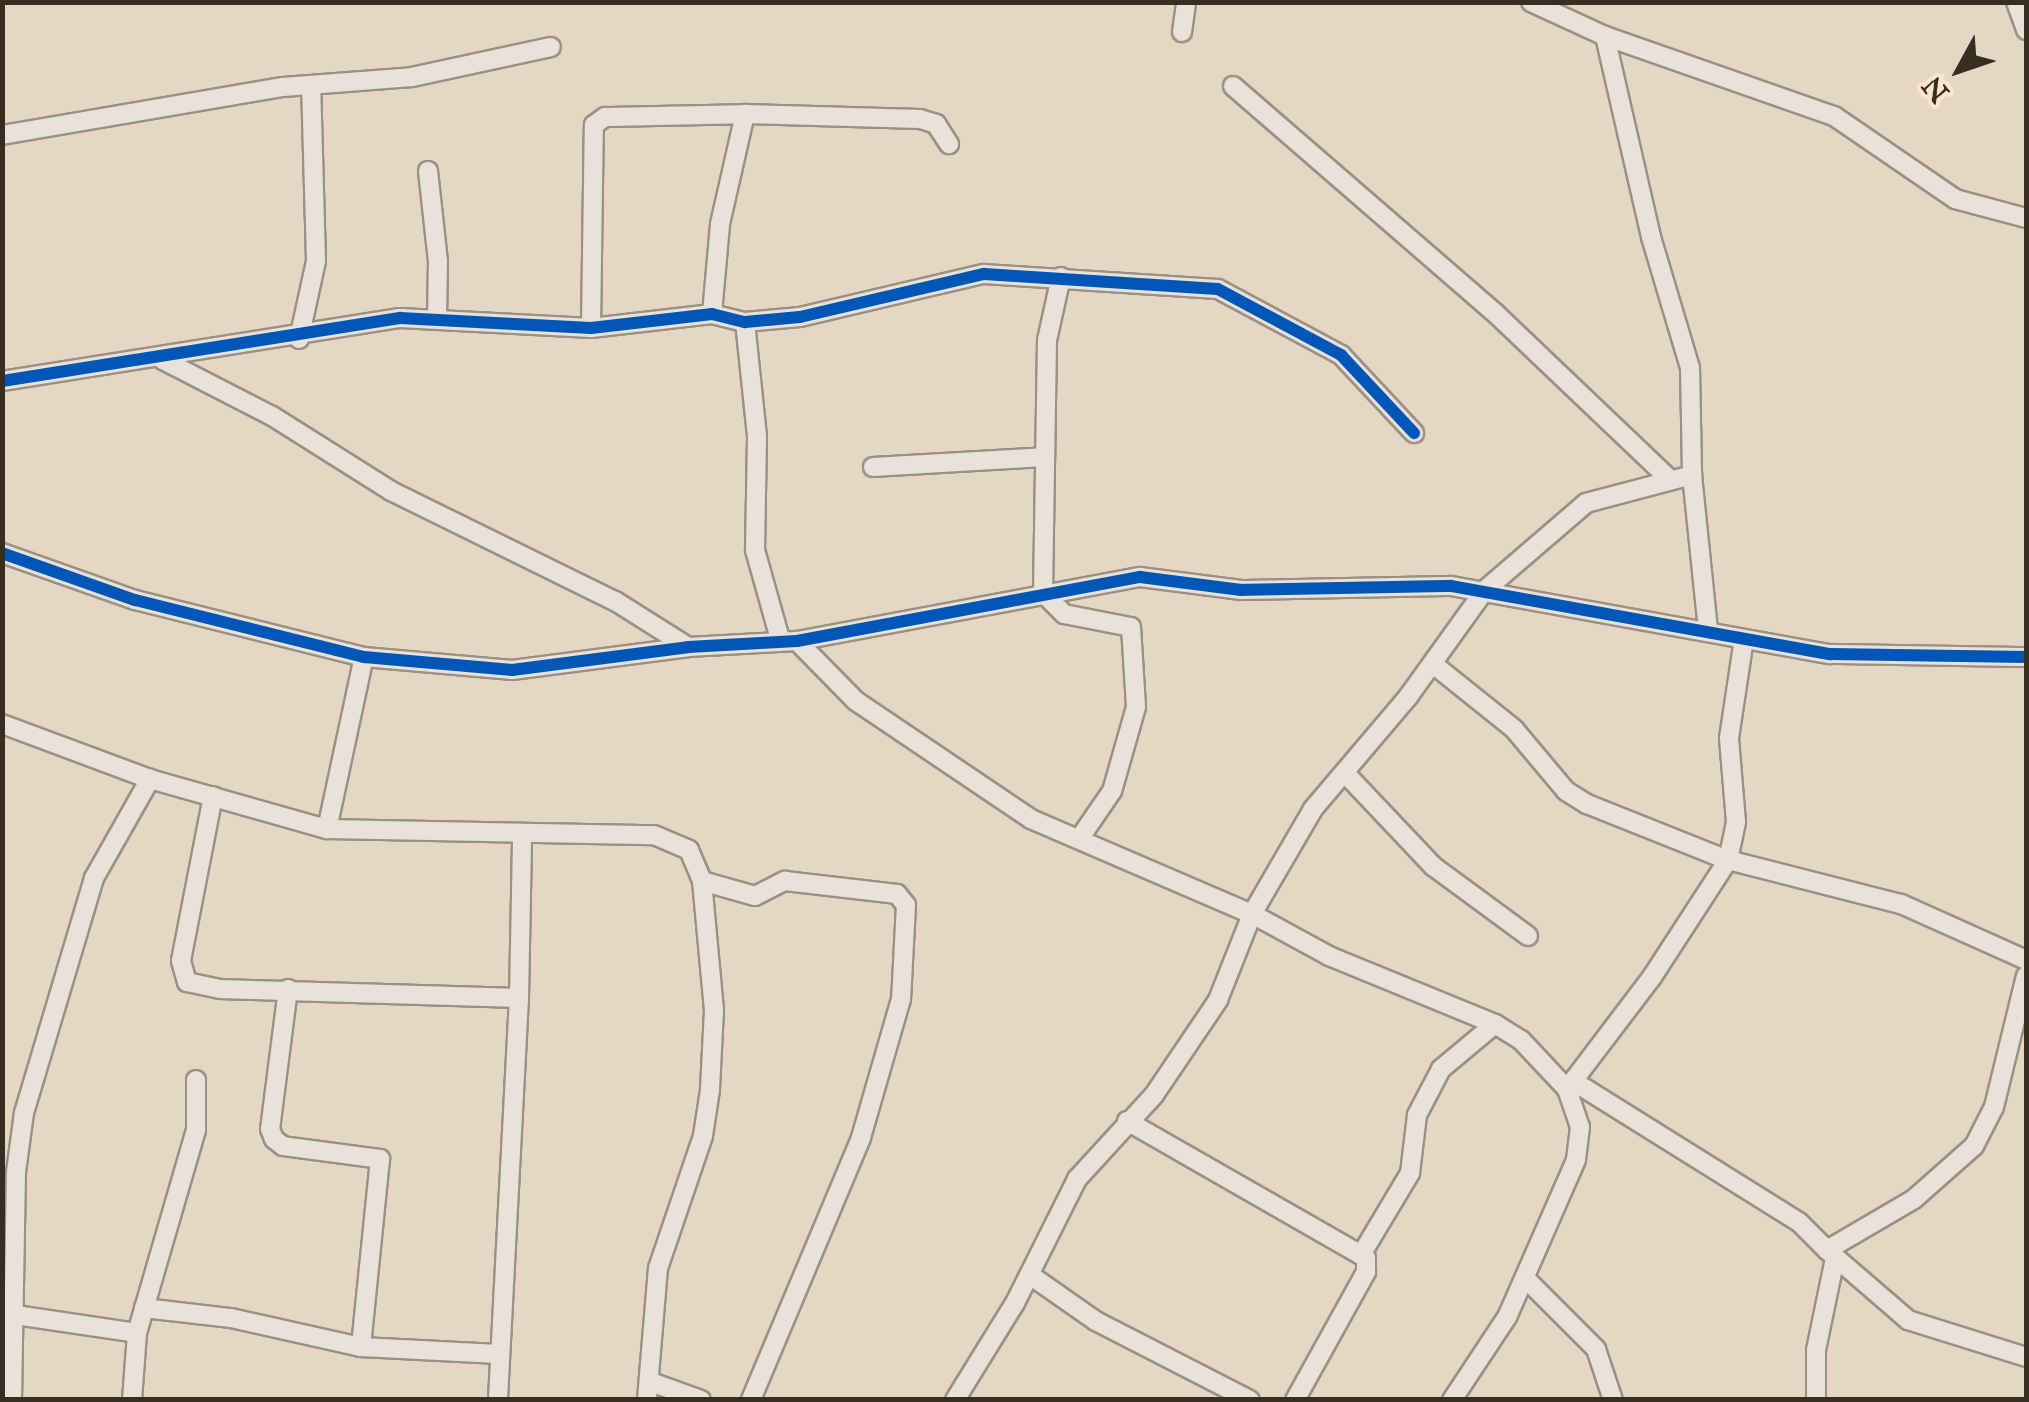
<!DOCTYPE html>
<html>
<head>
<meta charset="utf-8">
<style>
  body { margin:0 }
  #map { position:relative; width:2029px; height:1402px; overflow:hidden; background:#e5d7c3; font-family:"IM FELL Great Primer",serif }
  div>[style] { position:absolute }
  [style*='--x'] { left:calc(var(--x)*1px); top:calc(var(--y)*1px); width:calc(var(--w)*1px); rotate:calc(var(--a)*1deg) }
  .roads { filter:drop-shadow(2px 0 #9a9184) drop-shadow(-2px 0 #9a9184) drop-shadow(0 2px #9a9184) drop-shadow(0 -2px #9a9184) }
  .minor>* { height:18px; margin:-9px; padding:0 9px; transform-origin:9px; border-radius:9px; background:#e9e2d8 }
  .cycleway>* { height:12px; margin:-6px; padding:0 6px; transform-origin:6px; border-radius:6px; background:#0057b8 }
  span { translate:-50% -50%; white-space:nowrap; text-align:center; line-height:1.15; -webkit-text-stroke:10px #f8e7ce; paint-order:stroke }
  .frame { position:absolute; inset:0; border:5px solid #382d21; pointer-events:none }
  .north { position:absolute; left:1909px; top:20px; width:100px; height:100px; -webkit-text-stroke:8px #f8e7ce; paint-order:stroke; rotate:230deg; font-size:28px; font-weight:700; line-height:40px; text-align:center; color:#382d21 }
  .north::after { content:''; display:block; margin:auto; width:35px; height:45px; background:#382d21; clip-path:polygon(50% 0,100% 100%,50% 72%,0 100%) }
</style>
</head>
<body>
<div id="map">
  <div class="roads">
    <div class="minor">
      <i style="--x:1531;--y:2;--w:81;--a:24.7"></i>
      <i style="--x:1605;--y:36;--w:243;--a:19.3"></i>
      <i style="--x:1834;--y:116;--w:147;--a:34.4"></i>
      <i style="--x:1955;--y:199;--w:73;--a:15"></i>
      <i style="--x:2016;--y:2;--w:30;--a:70"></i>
      <i style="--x:1182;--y:32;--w:30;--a:-82"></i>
      <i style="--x:1605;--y:36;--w:206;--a:77.1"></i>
      <i style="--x:1651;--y:237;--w:137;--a:73.4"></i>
      <i style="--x:1690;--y:368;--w:107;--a:88.9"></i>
      <i style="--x:1692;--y:475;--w:156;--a:84.1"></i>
      <i style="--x:1233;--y:86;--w:347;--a:40.9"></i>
      <i style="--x:1495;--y:313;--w:239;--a:43.6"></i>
      <i style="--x:2;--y:135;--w:285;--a:-9.7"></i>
      <i style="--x:283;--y:87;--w:129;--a:-4.4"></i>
      <i style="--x:412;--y:77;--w:142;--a:-12.2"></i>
      <i style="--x:428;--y:171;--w:91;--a:83.7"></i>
      <i style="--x:438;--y:261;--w:59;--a:91"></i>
      <i style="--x:1061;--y:277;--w:65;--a:102.5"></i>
      <i style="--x:1047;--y:340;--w:253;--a:90.9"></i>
      <i style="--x:1043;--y:593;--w:30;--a:45"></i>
      <i style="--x:1064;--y:614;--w:68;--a:11"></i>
      <i style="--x:1131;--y:627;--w:80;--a:86.4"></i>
      <i style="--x:1136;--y:707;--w:87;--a:105.9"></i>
      <i style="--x:1112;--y:791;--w:58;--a:124.5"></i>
      <i style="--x:712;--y:314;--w:90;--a:-84.9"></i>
      <i style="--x:720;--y:224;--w:113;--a:-77.2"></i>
      <i style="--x:745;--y:114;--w:175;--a:1.6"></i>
      <i style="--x:920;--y:119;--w:17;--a:17"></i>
      <i style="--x:936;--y:124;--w:24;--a:57"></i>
      <i style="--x:745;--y:322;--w:116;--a:84"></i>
      <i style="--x:757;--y:437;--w:113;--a:91"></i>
      <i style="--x:755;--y:550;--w:92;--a:74.3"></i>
      <i style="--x:591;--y:328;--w:203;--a:-89.2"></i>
      <i style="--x:594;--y:125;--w:14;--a:-36"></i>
      <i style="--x:605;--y:117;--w:140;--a:-1.2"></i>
      <i style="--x:299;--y:339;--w:80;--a:-77.7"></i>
      <i style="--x:316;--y:261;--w:175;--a:-91.6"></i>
      <i style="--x:163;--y:360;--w:123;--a:27.2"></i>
      <i style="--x:272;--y:416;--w:141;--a:32.2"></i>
      <i style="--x:391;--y:491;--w:250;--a:26.2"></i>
      <i style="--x:615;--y:601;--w:86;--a:32.2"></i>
      <i style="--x:2;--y:381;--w:403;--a:-9"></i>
      <i style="--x:400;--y:318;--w:191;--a:3"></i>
      <i style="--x:591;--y:328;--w:122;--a:-6.6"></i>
      <i style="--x:712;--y:314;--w:34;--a:14"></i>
      <i style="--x:745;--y:322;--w:55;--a:-5.2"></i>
      <i style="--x:800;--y:317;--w:189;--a:-13.2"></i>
      <i style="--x:984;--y:274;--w:234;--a:3.7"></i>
      <i style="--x:1218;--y:289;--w:140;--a:28.2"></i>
      <i style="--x:1341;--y:355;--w:107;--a:46.9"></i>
      <i style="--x:873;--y:467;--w:171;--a:-3.3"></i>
      <i style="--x:2;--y:553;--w:141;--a:19.5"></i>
      <i style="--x:135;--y:600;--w:236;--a:14"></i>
      <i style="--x:364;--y:657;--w:149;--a:5"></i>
      <i style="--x:512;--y:670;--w:177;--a:-7.4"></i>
      <i style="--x:688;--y:647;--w:109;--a:-3.2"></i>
      <i style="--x:797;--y:641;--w:349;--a:-10.6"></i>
      <i style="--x:1140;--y:577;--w:102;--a:7.3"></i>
      <i style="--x:1241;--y:590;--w:210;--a:-1.1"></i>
      <i style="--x:1451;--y:586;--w:385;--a:10.2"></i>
      <i style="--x:1830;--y:654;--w:196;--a:0.9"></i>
      <i style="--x:797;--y:641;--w:84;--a:45.5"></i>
      <i style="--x:856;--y:701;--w:211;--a:34"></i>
      <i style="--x:1031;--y:819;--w:241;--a:23.3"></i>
      <i style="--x:1252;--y:914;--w:88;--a:28.6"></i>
      <i style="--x:1329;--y:956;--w:179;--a:22.3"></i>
      <i style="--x:1495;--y:1024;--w:31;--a:32"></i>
      <i style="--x:1521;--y:1040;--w:67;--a:46.8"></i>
      <i style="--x:1567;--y:1089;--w:40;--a:71.1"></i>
      <i style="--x:1580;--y:1127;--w:33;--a:97"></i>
      <i style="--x:1576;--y:1160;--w:171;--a:113.7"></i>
      <i style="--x:1507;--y:1317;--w:100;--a:123.5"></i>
      <i style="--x:1433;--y:664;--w:104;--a:38.7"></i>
      <i style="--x:1514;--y:729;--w:81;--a:50"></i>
      <i style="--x:1566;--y:791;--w:25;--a:32"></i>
      <i style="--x:1587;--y:804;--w:152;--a:21.7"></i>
      <i style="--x:1728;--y:860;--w:179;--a:14.3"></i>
      <i style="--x:1901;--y:904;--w:137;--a:24.1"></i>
      <i style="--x:2;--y:724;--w:158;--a:20.4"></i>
      <i style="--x:150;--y:779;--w:184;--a:15.8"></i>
      <i style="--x:327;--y:829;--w:327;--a:1.1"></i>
      <i style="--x:654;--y:835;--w:38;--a:23"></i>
      <i style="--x:689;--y:850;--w:34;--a:67"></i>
      <i style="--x:702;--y:881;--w:130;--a:84.7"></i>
      <i style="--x:714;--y:1010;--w:80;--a:92.9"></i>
      <i style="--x:710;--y:1090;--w:47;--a:98.7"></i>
      <i style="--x:703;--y:1136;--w:139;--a:108.8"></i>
      <i style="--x:658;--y:1268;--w:132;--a:94.8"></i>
      <i style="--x:1345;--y:773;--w:128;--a:46.6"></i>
      <i style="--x:1433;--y:866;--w:118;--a:36.4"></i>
      <i style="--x:213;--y:796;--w:168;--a:101"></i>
      <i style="--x:181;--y:961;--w:22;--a:74"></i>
      <i style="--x:187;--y:982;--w:34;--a:12"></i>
      <i style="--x:220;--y:989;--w:299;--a:1.7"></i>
      <i style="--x:519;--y:998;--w:403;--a:93"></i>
      <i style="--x:327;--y:829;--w:176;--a:-77.9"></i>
      <i style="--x:702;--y:881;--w:55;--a:15.8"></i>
      <i style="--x:755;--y:896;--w:34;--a:-27"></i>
      <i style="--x:785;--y:881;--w:113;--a:6.6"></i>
      <i style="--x:897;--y:894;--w:14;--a:51"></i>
      <i style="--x:906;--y:905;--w:94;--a:93"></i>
      <i style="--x:901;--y:999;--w:145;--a:106.1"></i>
      <i style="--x:861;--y:1138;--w:284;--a:112.8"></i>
      <i style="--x:288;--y:989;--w:141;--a:97.3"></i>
      <i style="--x:270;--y:1129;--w:11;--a:68"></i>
      <i style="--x:274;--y:1139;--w:11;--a:38"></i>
      <i style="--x:283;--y:1146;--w:98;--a:7.6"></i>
      <i style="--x:380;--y:1159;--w:189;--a:95.8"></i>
      <i style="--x:519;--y:998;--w:163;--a:-88.9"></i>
      <i style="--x:1573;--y:1081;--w:266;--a:32"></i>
      <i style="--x:1799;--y:1222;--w:40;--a:45"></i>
      <i style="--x:1827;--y:1250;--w:101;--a:-30.4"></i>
      <i style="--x:1914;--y:1199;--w:80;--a:-41.5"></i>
      <i style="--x:1974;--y:1146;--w:44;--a:-62.9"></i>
      <i style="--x:1994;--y:1107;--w:135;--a:-76.3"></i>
      <i style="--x:1567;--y:1089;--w:141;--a:-52.8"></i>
      <i style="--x:1652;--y:977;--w:140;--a:-57"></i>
      <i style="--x:1728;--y:860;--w:39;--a:-78"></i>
      <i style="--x:1736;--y:822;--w:84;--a:-94.8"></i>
      <i style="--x:1729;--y:738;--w:100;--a:-81.4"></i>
      <i style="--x:1127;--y:1121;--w:275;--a:29.8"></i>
      <i style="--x:1366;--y:1258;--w:14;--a:90"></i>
      <i style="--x:1366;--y:1272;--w:146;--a:119"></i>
      <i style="--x:1827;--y:1250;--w:107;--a:40.8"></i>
      <i style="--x:1908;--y:1320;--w:124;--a:17.4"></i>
      <i style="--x:1361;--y:1255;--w:96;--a:-59.1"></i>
      <i style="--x:1410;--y:1173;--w:58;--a:-83.1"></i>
      <i style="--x:1417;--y:1115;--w:52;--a:-62.4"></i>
      <i style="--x:1441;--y:1069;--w:70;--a:-39.8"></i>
      <i style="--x:1030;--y:1275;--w:80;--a:34.9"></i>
      <i style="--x:1096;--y:1321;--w:173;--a:27.2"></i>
      <i style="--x:1526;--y:1279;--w:99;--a:45"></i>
      <i style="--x:1596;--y:1349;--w:54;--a:71.6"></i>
      <i style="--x:144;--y:1308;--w:88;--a:6.6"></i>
      <i style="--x:231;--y:1318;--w:133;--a:12.6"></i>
      <i style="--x:361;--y:1347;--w:138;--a:2.9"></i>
      <i style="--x:2;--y:1313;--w:136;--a:8.4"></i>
      <i style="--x:137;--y:1333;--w:211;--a:-73.8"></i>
      <i style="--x:196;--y:1130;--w:50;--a:-90"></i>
      <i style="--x:651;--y:1382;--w:53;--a:19.8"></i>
      <i style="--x:12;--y:1400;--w:228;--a:-89"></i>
      <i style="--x:16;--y:1172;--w:60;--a:-82.3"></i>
      <i style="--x:24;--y:1113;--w:245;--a:-73.4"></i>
      <i style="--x:94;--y:878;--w:114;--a:-60.5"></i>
      <i style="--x:132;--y:1400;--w:67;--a:-85.7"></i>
      <i style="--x:955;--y:1400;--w:114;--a:-58.3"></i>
      <i style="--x:1015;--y:1303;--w:139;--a:-63.4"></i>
      <i style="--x:1077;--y:1179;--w:114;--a:-47.5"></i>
      <i style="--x:1154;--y:1095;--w:115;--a:-56"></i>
      <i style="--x:1218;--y:1000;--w:92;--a:-68.4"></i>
      <i style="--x:1252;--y:914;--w:121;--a:-59.8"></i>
      <i style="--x:1313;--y:809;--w:147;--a:-49.7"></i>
      <i style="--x:1408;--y:697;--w:132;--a:-54.3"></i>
      <i style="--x:1485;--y:590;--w:133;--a:-40.7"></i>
      <i style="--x:1586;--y:503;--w:110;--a:-14.8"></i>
      <i style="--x:1816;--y:1400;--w:50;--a:-90"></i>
      <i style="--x:1816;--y:1350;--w:94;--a:-78.3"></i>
    </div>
  </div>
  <div class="cycleway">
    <i style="--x:2;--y:381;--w:403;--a:-9"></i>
    <i style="--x:400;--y:318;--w:191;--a:3"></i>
    <i style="--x:591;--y:328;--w:122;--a:-6.6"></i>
    <i style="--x:712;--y:314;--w:34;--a:14"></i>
    <i style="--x:745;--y:322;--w:55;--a:-5.2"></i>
    <i style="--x:800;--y:317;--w:189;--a:-13.2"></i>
    <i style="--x:984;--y:274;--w:234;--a:3.7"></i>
    <i style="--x:1218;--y:289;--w:140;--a:28.2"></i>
    <i style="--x:1341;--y:355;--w:107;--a:46.9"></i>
    <i style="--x:2;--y:553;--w:141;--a:19.5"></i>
    <i style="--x:135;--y:600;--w:236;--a:14"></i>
    <i style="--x:364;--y:657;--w:149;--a:5"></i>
    <i style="--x:512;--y:670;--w:177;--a:-7.4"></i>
    <i style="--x:688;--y:647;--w:109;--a:-3.2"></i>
    <i style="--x:797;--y:641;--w:349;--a:-10.6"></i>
    <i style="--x:1140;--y:577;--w:102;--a:7.3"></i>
    <i style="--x:1241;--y:590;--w:210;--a:-1.1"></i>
    <i style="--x:1451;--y:586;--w:385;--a:10.2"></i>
    <i style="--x:1830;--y:654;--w:196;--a:0.9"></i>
  </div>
  <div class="frame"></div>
  <div class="north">N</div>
</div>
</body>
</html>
